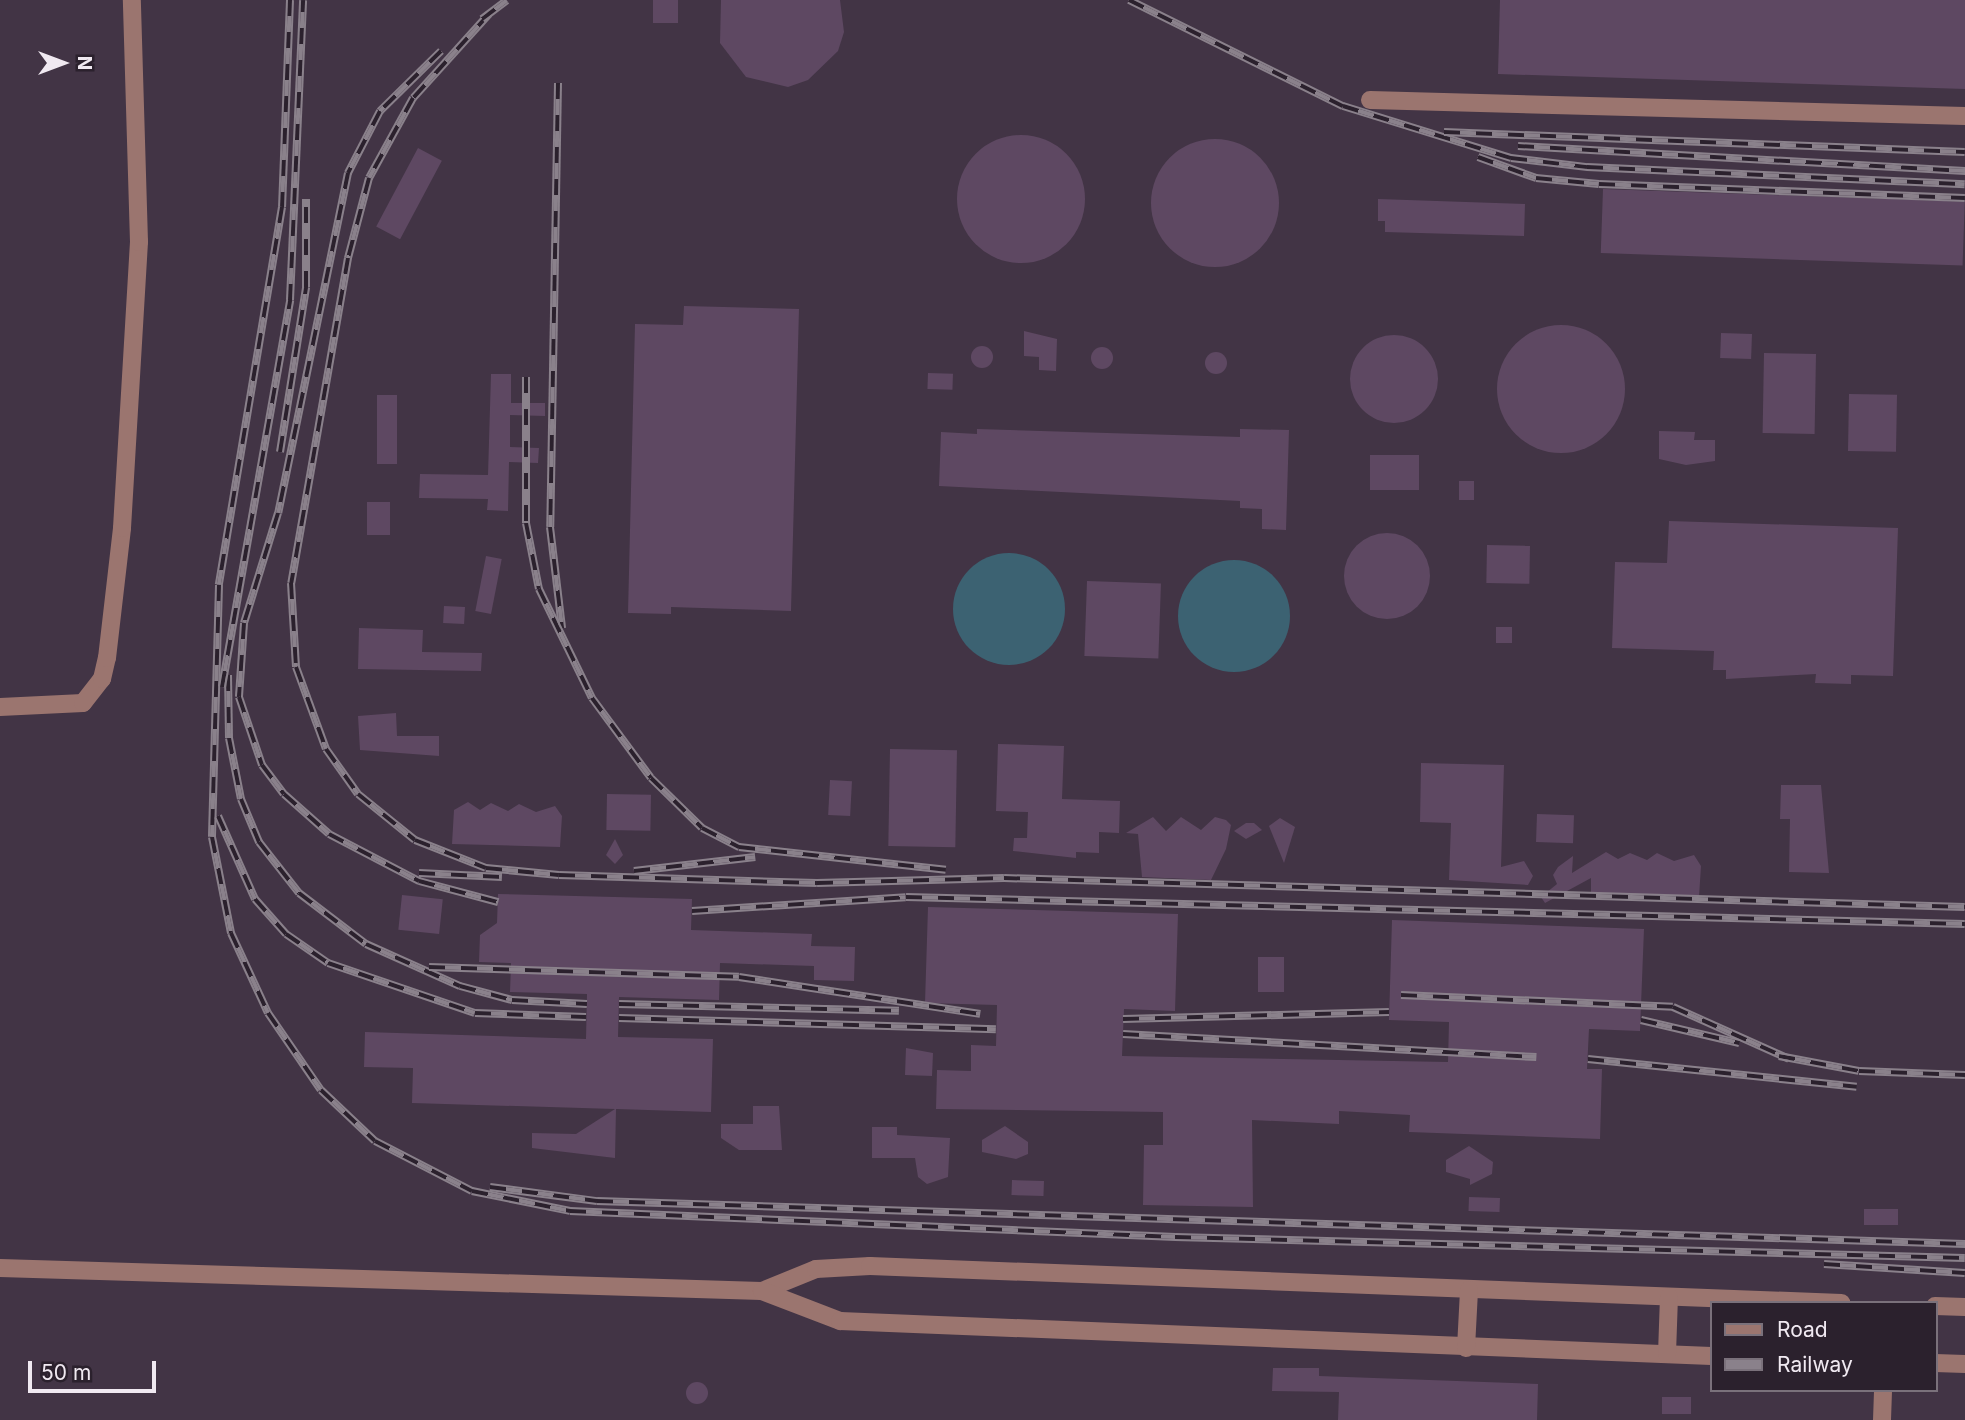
<!DOCTYPE html>
<html>
<head>
<meta charset="utf-8">
<style>
  body { margin:0 }
  #map { position:relative; width:1965px; height:1420px; overflow:hidden; background:#352b37; font-family:Inter,sans-serif }
  div>[style] { position:absolute }
  [style*='--x'] { left:calc(var(--x)*1px); top:calc(var(--y)*1px); width:calc(var(--w)*1px); rotate:calc(var(--a)*1deg) }
  .built>* { inset:0; background:#423445 }
  .water>* { inset:0; background:#3c6272 }
  .round { border-radius:50% }
  .building>* { inset:0; background:#5e4862; transform-origin:0 0 }
  .minor>* { height:18px; margin:-9px; padding:0 9px; transform-origin:9px; border-radius:9px; background:#9b756f }
  .rail>* { height:8px; margin-top:-4px; transform-origin:0; background:repeating-linear-gradient(90deg,#2b212d 0 16px,#8a818b 0 32px); box-sizing:border-box; border-block:2px solid #8a818b }
  span { translate:-50% -50%; white-space:nowrap; text-align:center; line-height:1.15; -webkit-text-stroke:5px #2b212d; paint-order:stroke }
  .legend { position:absolute; left:1710px; top:1301px; width:228px; height:91px; box-sizing:border-box; background:#2b212d; border:2px solid #7a717b; margin:0; padding:9px 12px; list-style:none; font-size:21px; color:#f0e9f1 }
  .legend li { display:flex; align-items:center; gap:14px; height:35px }
  .legend b { width:35px; border:2px solid #7a717b }
  .north { position:absolute; left:28px; top:28px; width:70px; height:70px; -webkit-text-stroke:5px #2b212d; paint-order:stroke; rotate:90deg; font-size:19px; font-weight:700; line-height:28px; text-align:center; color:#f0e9f1 }
  .north::after { content:''; display:block; margin:auto; width:24px; height:32px; background:#f0e9f1; clip-path:polygon(50% 0,100% 100%,50% 72%,0 100%) }
  .scale { position:absolute; left:28px; top:1361px; width:128px; height:32px; box-sizing:border-box; border:4px solid #f0e9f1; border-top:0; padding-left:9px; font-size:21px; line-height:24px; white-space:nowrap; color:#f0e9f1; -webkit-text-stroke:5px #2b212d; paint-order:stroke }
</style>
</head>
<body>
<div id="map">
  <div class="built">
    <i style="clip-path:polygon(evenodd,0 0,1965px 0,1965px 1420px,0 1420px,0 0,1711px 1303px,1935px 1303px,1935px 1390px,1711px 1390px,1711px 1303px)"></i>
  </div>
  <div class="water">
    <i class="round" style="left:953px;top:553px;width:112px;height:112px"></i>
    <i class="round" style="left:1178px;top:560px;width:112px;height:112px"></i>
  </div>
  <div class="building">
    <i style="left:653px;top:0;width:25px;height:23px"></i>
    <i style="clip-path:polygon(721px 0,840px 0,844px 32px,838px 51px,808px 80px,788px 87px,746px 77px,720px 43px)"></i>
    <i style="clip-path:polygon(1500px 0,1965px 0,1965px 89px,1498px 74px)"></i>
    <i class="round" style="left:957px;top:135px;width:128px;height:128px"></i>
    <i class="round" style="left:1151px;top:139px;width:128px;height:128px"></i>
    <i style="left:418px;top:148px;width:27px;height:89px;rotate:28deg"></i>
    <i style="left:1603px;top:189px;width:362px;height:64px;rotate:2deg"></i>
    <i style="clip-path:polygon(1378px 199px,1525px 204px,1524px 236px,1385px 232px,1385px 221px,1378px 221px)"></i>
    <i style="clip-path:polygon(684px 306px,799px 309px,791px 611px,671px 607px,671px 614px,628px 613px,635px 324px,683px 325px)"></i>
    <i class="round" style="left:1497px;top:325px;width:128px;height:128px"></i>
    <i style="clip-path:polygon(1024px 331px,1057px 339px,1056px 371px,1039px 370px,1039px 357px,1024px 356px)"></i>
    <i style="left:1721px;top:333px;width:31px;height:25px;rotate:2deg"></i>
    <i class="round" style="left:1350px;top:335px;width:88px;height:88px"></i>
    <i class="round" style="left:971px;top:346px;width:22px;height:22px"></i>
    <i class="round" style="left:1091px;top:347px;width:22px;height:22px"></i>
    <i class="round" style="left:1205px;top:352px;width:22px;height:22px"></i>
    <i style="left:1764px;top:353px;width:52px;height:80px;rotate:1deg"></i>
    <i style="left:928px;top:373px;width:25px;height:16px;rotate:2deg"></i>
    <i style="clip-path:polygon(491px 374px,511px 374px,511px 403px,545px 403px,545px 416px,510px 415px,510px 447px,539px 448px,538px 463px,509px 462px,508px 511px,487px 510px,488px 499px,419px 498px,420px 474px,488px 475px)"></i>
    <i style="left:1849px;top:394px;width:48px;height:57px;rotate:1deg"></i>
    <i style="left:377px;top:395px;width:20px;height:69px"></i>
    <i style="clip-path:polygon(977px 429px,1240px 437px,1240px 429px,1289px 430px,1286px 530px,1262px 529px,1262px 509px,1240px 508px,1240px 501px,939px 486px,941px 432px,977px 434px)"></i>
    <i style="clip-path:polygon(1659px 431px,1695px 432px,1694px 440px,1715px 440px,1715px 461px,1686px 465px,1659px 459px)"></i>
    <i style="left:1370px;top:455px;width:49px;height:35px"></i>
    <i style="left:1459px;top:481px;width:15px;height:19px"></i>
    <i style="left:367px;top:502px;width:23px;height:33px"></i>
    <i style="clip-path:polygon(1669px 521px,1898px 528px,1893px 676px,1851px 675px,1851px 684px,1815px 683px,1816px 674px,1726px 679px,1726px 670px,1713px 670px,1714px 651px,1612px 648px,1615px 562px,1667px 563px)"></i>
    <i class="round" style="left:1344px;top:533px;width:86px;height:86px"></i>
    <i style="left:1487px;top:545px;width:43px;height:38px;rotate:1deg"></i>
    <i style="left:486px;top:556px;width:16px;height:56px;rotate:11deg"></i>
    <i style="left:1087px;top:581px;width:74px;height:75px;rotate:2deg"></i>
    <i style="left:444px;top:606px;width:21px;height:17px;rotate:3deg"></i>
    <i style="left:1496px;top:627px;width:16px;height:16px"></i>
    <i style="clip-path:polygon(359px 628px,423px 630px,422px 652px,482px 653px,481px 671px,358px 669px)"></i>
    <i style="clip-path:polygon(396px 713px,397px 736px,439px 736px,439px 756px,360px 750px,358px 716px)"></i>
    <i style="clip-path:polygon(998px 744px,1064px 746px,1062px 799px,1120px 801px,1119px 833px,1099px 832px,1099px 853px,1076px 852px,1076px 858px,1013px 851px,1014px 838px,1027px 838px,1028px 812px,996px 811px)"></i>
    <i style="left:890px;top:749px;width:67px;height:97px;rotate:1deg"></i>
    <i style="clip-path:polygon(1421px 763px,1504px 765px,1501px 867px,1524px 861px,1533px 876px,1528px 885px,1449px 880px,1451px 823px,1420px 822px)"></i>
    <i style="left:830px;top:780px;width:22px;height:35px;rotate:3deg"></i>
    <i style="clip-path:polygon(1781px 785px,1821px 785px,1829px 873px,1789px 872px,1790px 819px,1780px 819px)"></i>
    <i style="left:607px;top:794px;width:44px;height:36px;rotate:1deg"></i>
    <i style="clip-path:polygon(468px 802px,480px 810px,491px 803px,508px 811px,519px 804px,536px 812px,555px 806px,562px 816px,560px 847px,452px 844px,454px 810px)"></i>
    <i style="left:1537px;top:814px;width:37px;height:28px;rotate:2deg"></i>
    <i style="clip-path:polygon(1153px 817px,1166px 831px,1181px 817px,1201px 830px,1215px 817px,1226px 820px,1231px 825px,1226px 849px,1211px 880px,1142px 877px,1138px 834px,1126px 833px)"></i>
    <i style="clip-path:polygon(1280px 818px,1295px 827px,1284px 863px,1269px 826px)"></i>
    <i style="clip-path:polygon(1246px 823px,1254px 823px,1262px 830px,1246px 839px,1234px 831px)"></i>
    <i style="clip-path:polygon(615px 839px,623px 855px,615px 864px,606px 855px)"></i>
    <i style="clip-path:polygon(1606px 852px,1618px 859px,1630px 853px,1647px 860px,1657px 853px,1674px 861px,1694px 855px,1701px 866px,1699px 897px,1591px 893px,1591px 878px,1545px 903px,1541px 897px,1557px 884px,1553px 875px,1558px 867px,1573px 856px,1572px 873px)"></i>
    <i style="clip-path:polygon(498px 894px,692px 899px,691px 930px,812px 934px,811px 946px,855px 947px,854px 981px,814px 980px,814px 966px,720px 963px,719px 1000px,619px 997px,618px 1037px,713px 1039px,711px 1112px,616px 1109px,615px 1158px,532px 1148px,532px 1133px,576px 1134px,615px 1109px,412px 1103px,413px 1068px,364px 1067px,365px 1032px,586px 1039px,587px 994px,510px 992px,511px 963px,479px 962px,480px 935px,497px 923px)"></i>
    <i style="left:402px;top:895px;width:41px;height:35px;rotate:6deg"></i>
    <i style="clip-path:polygon(928px 907px,1178px 914px,1175px 1011px,1124px 1009px,1122px 1056px,1448px 1062px,1449px 1022px,1389px 1020px,1392px 920px,1644px 929px,1640px 1031px,1589px 1029px,1587px 1069px,1602px 1069px,1600px 1139px,1409px 1132px,1410px 1115px,1339px 1111px,1339px 1124px,1252px 1120px,1253px 1207px,1143px 1205px,1144px 1145px,1163px 1145px,1163px 1112px,936px 1109px,937px 1070px,971px 1071px,971px 1045px,996px 1046px,997px 1005px,925px 1003px)"></i>
    <i style="left:1258px;top:957px;width:26px;height:35px"></i>
    <i style="clip-path:polygon(906px 1048px,933px 1053px,932px 1076px,905px 1075px)"></i>
    <i style="clip-path:polygon(753px 1106px,779px 1106px,782px 1150px,739px 1150px,721px 1138px,721px 1124px,753px 1124px)"></i>
    <i style="clip-path:polygon(1005px 1126px,1028px 1142px,1028px 1154px,1016px 1159px,982px 1152px,982px 1140px)"></i>
    <i style="clip-path:polygon(872px 1127px,897px 1127px,897px 1135px,950px 1138px,948px 1177px,927px 1184px,918px 1177px,915px 1158px,872px 1158px)"></i>
    <i style="clip-path:polygon(1469px 1146px,1493px 1162px,1492px 1174px,1470px 1185px,1470px 1179px,1446px 1172px,1446px 1160px)"></i>
    <i style="left:1012px;top:1180px;width:32px;height:15px;rotate:2deg"></i>
    <i style="left:1469px;top:1197px;width:31px;height:14px;rotate:2deg"></i>
    <i style="left:1864px;top:1209px;width:34px;height:16px"></i>
    <i style="clip-path:polygon(1273px 1368px,1319px 1368px,1319px 1376px,1538px 1384px,1537px 1420px,1338px 1420px,1339px 1392px,1272px 1391px)"></i>
    <i class="round" style="left:686px;top:1382px;width:22px;height:22px"></i>
    <i style="left:1662px;top:1397px;width:29px;height:17px"></i>
  </div>
  <div class="minor">
    <i style="--x:1370;--y:100;--w:595;--a:1.54"></i>
    <i style="--x:0;--y:707;--w:83;--a:-2.8"></i>
    <i style="--x:83;--y:703;--w:31;--a:-52"></i>
    <i style="--x:102;--y:679;--w:22;--a:-77"></i>
    <i style="--x:107;--y:658;--w:131;--a:-83.4"></i>
    <i style="--x:122;--y:528;--w:287;--a:-86.6"></i>
    <i style="--x:139;--y:242;--w:242;--a:-91.7"></i>
    <i style="--x:0;--y:1268;--w:762;--a:1.73"></i>
    <i style="--x:762;--y:1291;--w:58;--a:-22.2"></i>
    <i style="--x:816;--y:1269;--w:54;--a:-3.2"></i>
    <i style="--x:870;--y:1266;--w:972;--a:2.18"></i>
    <i style="--x:762;--y:1291;--w:84;--a:21"></i>
    <i style="--x:840;--y:1321;--w:872;--a:2.3"></i>
    <i style="--x:1935;--y:1306;--w:30;--a:2"></i>
    <i style="--x:1466;--y:1348;--w:58;--a:-87"></i>
    <i style="--x:1667;--y:1354;--w:57;--a:-88"></i>
    <i style="--x:1935;--y:1363;--w:30;--a:2"></i>
    <i style="--x:1882;--y:1420;--w:30;--a:-88"></i>
  </div>
  <div class="rail">
    <i style="--x:290;--y:0;--w:207;--a:92.2"></i>
    <i style="--x:282;--y:207;--w:383;--a:99.5"></i>
    <i style="--x:219;--y:585;--w:252;--a:91.6"></i>
    <i style="--x:212;--y:837;--w:98;--a:78.8"></i>
    <i style="--x:231;--y:933;--w:88;--a:65.2"></i>
    <i style="--x:268;--y:1013;--w:93;--a:55.5"></i>
    <i style="--x:321;--y:1090;--w:74;--a:43.4"></i>
    <i style="--x:375;--y:1141;--w:109;--a:27.3"></i>
    <i style="--x:472;--y:1191;--w:100;--a:11.5"></i>
    <i style="--x:570;--y:1211;--w:606;--a:2.46"></i>
    <i style="--x:1175;--y:1237;--w:790;--a:1.52"></i>
    <i style="--x:1129;--y:0;--w:239;--a:26.4"></i>
    <i style="--x:1343;--y:106;--w:176;--a:17.2"></i>
    <i style="--x:1511;--y:158;--w:77;--a:6.8"></i>
    <i style="--x:1587;--y:167;--w:378;--a:2.6"></i>
    <i style="--x:489;--y:14;--w:113;--a:132.1"></i>
    <i style="--x:413;--y:98;--w:91;--a:118.8"></i>
    <i style="--x:369;--y:178;--w:83;--a:104.7"></i>
    <i style="--x:348;--y:258;--w:330;--a:99.9"></i>
    <i style="--x:291;--y:583;--w:84;--a:86.6"></i>
    <i style="--x:296;--y:667;--w:87;--a:69.9"></i>
    <i style="--x:326;--y:749;--w:55;--a:54.6"></i>
    <i style="--x:358;--y:794;--w:73;--a:38.9"></i>
    <i style="--x:415;--y:840;--w:76;--a:21.5"></i>
    <i style="--x:486;--y:868;--w:73;--a:5.5"></i>
    <i style="--x:559;--y:875;--w:258;--a:1.8"></i>
    <i style="--x:817;--y:883;--w:187;--a:-1.5"></i>
    <i style="--x:1004;--y:878;--w:961;--a:1.73"></i>
    <i style="--x:482;--y:19;--w:31;--a:-37"></i>
    <i style="--x:441;--y:51;--w:86;--a:135.5"></i>
    <i style="--x:380;--y:111;--w:70;--a:117.3"></i>
    <i style="--x:348;--y:173;--w:347;--a:101.6"></i>
    <i style="--x:278;--y:513;--w:115;--a:107.2"></i>
    <i style="--x:244;--y:623;--w:74;--a:93.9"></i>
    <i style="--x:239;--y:697;--w:72;--a:71.3"></i>
    <i style="--x:262;--y:765;--w:36;--a:53"></i>
    <i style="--x:284;--y:794;--w:60;--a:41.6"></i>
    <i style="--x:329;--y:834;--w:102;--a:27.6"></i>
    <i style="--x:419;--y:881;--w:82;--a:14.9"></i>
    <i style="--x:558;--y:83;--w:444;--a:91"></i>
    <i style="--x:550;--y:527;--w:102;--a:83.2"></i>
    <i style="--x:1444;--y:132;--w:521;--a:2.2"></i>
    <i style="--x:1518;--y:146;--w:448;--a:3.2"></i>
    <i style="--x:1478;--y:157;--w:62;--a:19.9"></i>
    <i style="--x:1536;--y:178;--w:63;--a:5.4"></i>
    <i style="--x:1599;--y:184;--w:366;--a:2.2"></i>
    <i style="--x:526;--y:377;--w:146;--a:90"></i>
    <i style="--x:526;--y:523;--w:67;--a:78.9"></i>
    <i style="--x:539;--y:589;--w:121;--a:64.1"></i>
    <i style="--x:592;--y:698;--w:99;--a:53.6"></i>
    <i style="--x:651;--y:778;--w:71;--a:44.4"></i>
    <i style="--x:702;--y:828;--w:42;--a:27.2"></i>
    <i style="--x:739;--y:847;--w:208;--a:6.3"></i>
    <i style="--x:280;--y:452;--w:167;--a:-81"></i>
    <i style="--x:306;--y:287;--w:88;--a:-90"></i>
    <i style="--x:228;--y:675;--w:63;--a:89.1"></i>
    <i style="--x:229;--y:738;--w:62;--a:78.9"></i>
    <i style="--x:241;--y:799;--w:47;--a:67.3"></i>
    <i style="--x:259;--y:842;--w:65;--a:51.9"></i>
    <i style="--x:299;--y:893;--w:84;--a:37.3"></i>
    <i style="--x:366;--y:944;--w:103;--a:24.1"></i>
    <i style="--x:460;--y:986;--w:54;--a:15.1"></i>
    <i style="--x:512;--y:1000;--w:75;--a:3.1"></i>
    <i style="--x:222;--y:687;--w:393;--a:-80"></i>
    <i style="--x:290;--y:300;--w:300;--a:-87.5"></i>
    <i style="--x:218;--y:816;--w:91;--a:66"></i>
    <i style="--x:255;--y:899;--w:47;--a:48.5"></i>
    <i style="--x:286;--y:934;--w:51;--a:34.6"></i>
    <i style="--x:328;--y:963;--w:155;--a:18.8"></i>
    <i style="--x:475;--y:1013;--w:111;--a:2.1"></i>
    <i style="--x:634;--y:871;--w:122;--a:-6.6"></i>
    <i style="--x:419;--y:873;--w:83;--a:2.8"></i>
    <i style="--x:692;--y:911;--w:214;--a:-3.7"></i>
    <i style="--x:906;--y:897;--w:1059;--a:1.46"></i>
    <i style="--x:429;--y:967;--w:310;--a:1.8"></i>
    <i style="--x:739;--y:977;--w:244;--a:8.7"></i>
    <i style="--x:1401;--y:995;--w:272;--a:2.5"></i>
    <i style="--x:1673;--y:1007;--w:127;--a:24.1"></i>
    <i style="--x:619;--y:1004;--w:280;--a:1.4"></i>
    <i style="--x:619;--y:1018;--w:377;--a:1.7"></i>
    <i style="--x:1123;--y:1019;--w:266;--a:-1.5"></i>
    <i style="--x:1641;--y:1020;--w:101;--a:13.2"></i>
    <i style="--x:1123;--y:1034;--w:414;--a:3.2"></i>
    <i style="--x:1779;--y:1056;--w:81;--a:10.6"></i>
    <i style="--x:1859;--y:1071;--w:106;--a:2.2"></i>
    <i style="--x:1588;--y:1059;--w:270;--a:5.9"></i>
    <i style="--x:490;--y:1187;--w:108;--a:7.5"></i>
    <i style="--x:597;--y:1201;--w:1369;--a:1.8"></i>
    <i style="--x:1824;--y:1264;--w:141;--a:3.7"></i>
  </div>
  <ul class="legend">
  <li><b style="height:9px;background:#9b756f"></b>Road</li>
  <li><b style="height:9px;background:#8a818b"></b>Railway</li>
  </ul>
  <div class="north">N</div>
  <div class="scale">50 m</div>
</div>
</body>
</html>
